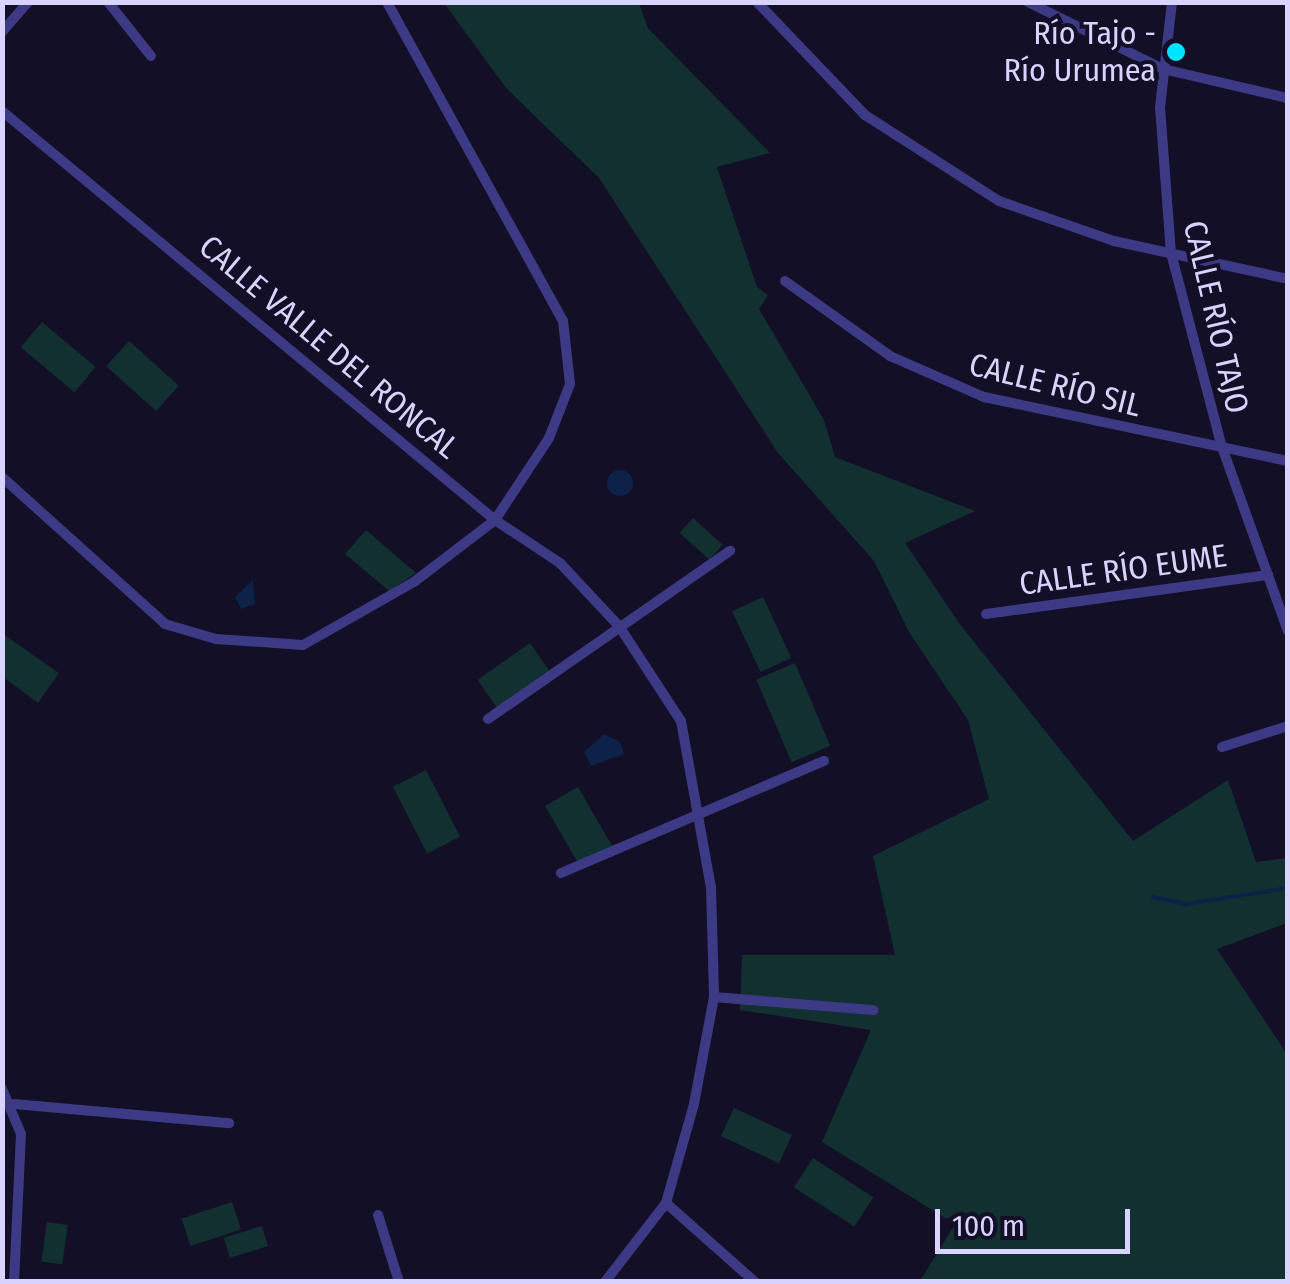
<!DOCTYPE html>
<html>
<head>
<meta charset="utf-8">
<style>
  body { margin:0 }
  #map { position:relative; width:1290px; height:1284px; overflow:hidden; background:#130f26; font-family:"Fira Sans Condensed",sans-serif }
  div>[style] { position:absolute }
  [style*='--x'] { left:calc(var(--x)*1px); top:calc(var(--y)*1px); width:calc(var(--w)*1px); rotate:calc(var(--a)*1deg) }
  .green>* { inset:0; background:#12302f; transform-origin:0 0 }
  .water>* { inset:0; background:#0c2248 }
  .round { border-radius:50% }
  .stream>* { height:4px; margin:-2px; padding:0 2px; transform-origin:2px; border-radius:2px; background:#0c2248 }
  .minor>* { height:10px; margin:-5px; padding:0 5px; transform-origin:5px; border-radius:5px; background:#3d3a85 }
  .dots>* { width:28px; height:28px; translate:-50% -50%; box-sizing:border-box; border:5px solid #130f26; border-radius:50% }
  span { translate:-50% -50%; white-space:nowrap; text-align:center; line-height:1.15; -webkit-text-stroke:8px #130f26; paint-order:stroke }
  .poi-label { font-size:32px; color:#d9d4ff }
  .right { translate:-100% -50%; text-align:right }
  .street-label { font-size:32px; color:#d9d4ff }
  .frame { position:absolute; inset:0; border:5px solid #d9d4ff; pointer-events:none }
  .scale { position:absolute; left:935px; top:1209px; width:195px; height:45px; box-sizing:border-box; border:5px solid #d9d4ff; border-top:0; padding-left:12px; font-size:30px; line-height:35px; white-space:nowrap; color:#d9d4ff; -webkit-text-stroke:8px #130f26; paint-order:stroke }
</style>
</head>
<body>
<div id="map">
  <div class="green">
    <i style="clip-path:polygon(444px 3px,639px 3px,648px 28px,770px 153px,717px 167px,757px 287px,768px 295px,759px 309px,824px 420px,835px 457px,975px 511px,905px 543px,959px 623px,1133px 841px,1228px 780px,1256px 862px,1287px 858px,1287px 923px,1217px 949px,1287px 1054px,1287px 1281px,920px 1281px,955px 1224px,822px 1142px,871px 1030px,740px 1010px,742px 955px,895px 955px,873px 856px,989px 799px,968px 720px,909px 632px,874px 561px,778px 453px,599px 178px,506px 88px)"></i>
    <i style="left:42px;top:322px;width:70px;height:33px;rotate:40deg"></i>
    <i style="left:129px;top:341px;width:67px;height:34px;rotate:42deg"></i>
    <i style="left:693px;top:518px;width:40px;height:20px;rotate:42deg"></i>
    <i style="clip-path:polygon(366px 530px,416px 573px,389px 591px,345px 554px)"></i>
    <i style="left:763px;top:597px;width:67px;height:34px;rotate:65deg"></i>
    <i style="clip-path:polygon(3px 634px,59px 673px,38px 703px,3px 677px)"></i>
    <i style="left:530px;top:643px;width:35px;height:64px;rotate:55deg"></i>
    <i style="left:795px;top:663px;width:90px;height:42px;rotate:67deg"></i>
    <i style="left:426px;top:770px;width:75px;height:37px;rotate:63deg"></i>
    <i style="left:578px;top:787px;width:69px;height:38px;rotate:60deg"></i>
    <i style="left:734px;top:1108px;width:64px;height:31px;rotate:25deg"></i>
    <i style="left:813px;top:1158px;width:72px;height:35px;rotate:33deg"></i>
    <i style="left:232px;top:1202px;width:29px;height:53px;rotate:72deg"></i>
    <i style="left:47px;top:1222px;width:21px;height:40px;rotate:8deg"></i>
    <i style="left:262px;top:1226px;width:21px;height:40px;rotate:73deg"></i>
  </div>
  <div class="water">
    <i class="round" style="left:607px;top:470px;width:26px;height:26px"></i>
    <i style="clip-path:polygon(253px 580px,255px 604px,241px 609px,235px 597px)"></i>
    <i style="clip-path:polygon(604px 734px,620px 742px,624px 754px,591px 766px,584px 752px)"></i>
  </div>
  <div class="stream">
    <i style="--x:1152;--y:897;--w:35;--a:12"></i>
    <i style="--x:1186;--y:904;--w:103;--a:-8.9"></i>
  </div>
  <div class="minor">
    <i style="--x:108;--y:2;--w:69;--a:51.5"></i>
    <i style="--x:757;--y:2;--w:156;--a:46.3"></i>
    <i style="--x:865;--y:115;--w:159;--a:32.7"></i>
    <i style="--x:999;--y:201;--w:122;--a:19.2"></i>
    <i style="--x:1114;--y:241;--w:178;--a:12.3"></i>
    <i style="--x:1028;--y:2;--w:151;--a:26.4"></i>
    <i style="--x:1163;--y:69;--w:128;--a:13.1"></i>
    <i style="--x:1172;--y:2;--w:106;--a:96.5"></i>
    <i style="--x:1160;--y:107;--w:146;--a:85.7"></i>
    <i style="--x:1171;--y:253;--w:201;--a:75.3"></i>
    <i style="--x:1222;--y:447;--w:195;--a:70.3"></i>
    <i style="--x:2;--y:32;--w:40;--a:-49"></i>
    <i style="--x:2;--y:111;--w:641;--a:39.68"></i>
    <i style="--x:495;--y:520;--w:78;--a:33.5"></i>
    <i style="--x:560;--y:563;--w:86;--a:46.9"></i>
    <i style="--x:619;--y:626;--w:113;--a:56.9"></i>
    <i style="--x:681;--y:721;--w:169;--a:79.8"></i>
    <i style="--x:711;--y:887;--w:110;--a:88.4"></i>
    <i style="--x:714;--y:997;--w:109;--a:100.6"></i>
    <i style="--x:694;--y:1104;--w:103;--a:105.8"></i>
    <i style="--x:666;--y:1203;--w:100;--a:127.7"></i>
    <i style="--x:785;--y:281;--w:129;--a:35.5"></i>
    <i style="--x:890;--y:356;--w:103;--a:23.6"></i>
    <i style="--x:984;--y:397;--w:311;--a:11.9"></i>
    <i style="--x:2;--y:477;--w:219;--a:42"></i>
    <i style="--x:165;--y:624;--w:53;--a:16.4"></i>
    <i style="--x:216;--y:639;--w:87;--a:3.9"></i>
    <i style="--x:303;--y:645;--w:128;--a:-29.6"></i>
    <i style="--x:414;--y:582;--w:102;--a:-37.4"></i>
    <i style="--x:495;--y:520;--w:98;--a:-56.6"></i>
    <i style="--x:549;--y:438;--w:58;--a:-68.7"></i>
    <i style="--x:570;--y:384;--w:63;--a:-96.3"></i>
    <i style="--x:563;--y:321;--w:364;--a:-118.9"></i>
    <i style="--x:986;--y:614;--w:285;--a:-7.9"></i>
    <i style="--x:488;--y:719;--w:295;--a:-34.8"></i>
    <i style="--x:1222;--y:747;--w:69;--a:-17.7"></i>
    <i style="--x:561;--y:873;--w:286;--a:-23.1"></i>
    <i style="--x:714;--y:997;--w:160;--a:4.7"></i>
    <i style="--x:2;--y:1089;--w:49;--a:67.1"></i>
    <i style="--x:21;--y:1134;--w:148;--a:92.7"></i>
    <i style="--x:14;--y:1104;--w:216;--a:5.1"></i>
    <i style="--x:666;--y:1203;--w:119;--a:41.6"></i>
    <i style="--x:378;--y:1215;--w:70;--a:72.6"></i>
  </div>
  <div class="dots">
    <i style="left:1176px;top:52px;background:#00e5ff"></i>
  </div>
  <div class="poi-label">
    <span class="right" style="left:1156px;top:52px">Río Tajo -<br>Río Urumea</span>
  </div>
  <div class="street-label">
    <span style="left:1216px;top:317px;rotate:77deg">CALLE RÍO TAJO</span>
    <span style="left:329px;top:347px;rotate:40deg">CALLE VALLE DEL RONCAL</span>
    <span style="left:1055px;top:385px;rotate:14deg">CALLE RÍO SIL</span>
    <span style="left:1123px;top:570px;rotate:-8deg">CALLE RÍO EUME</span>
  </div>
  <div class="frame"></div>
  <div class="scale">100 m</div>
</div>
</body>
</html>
